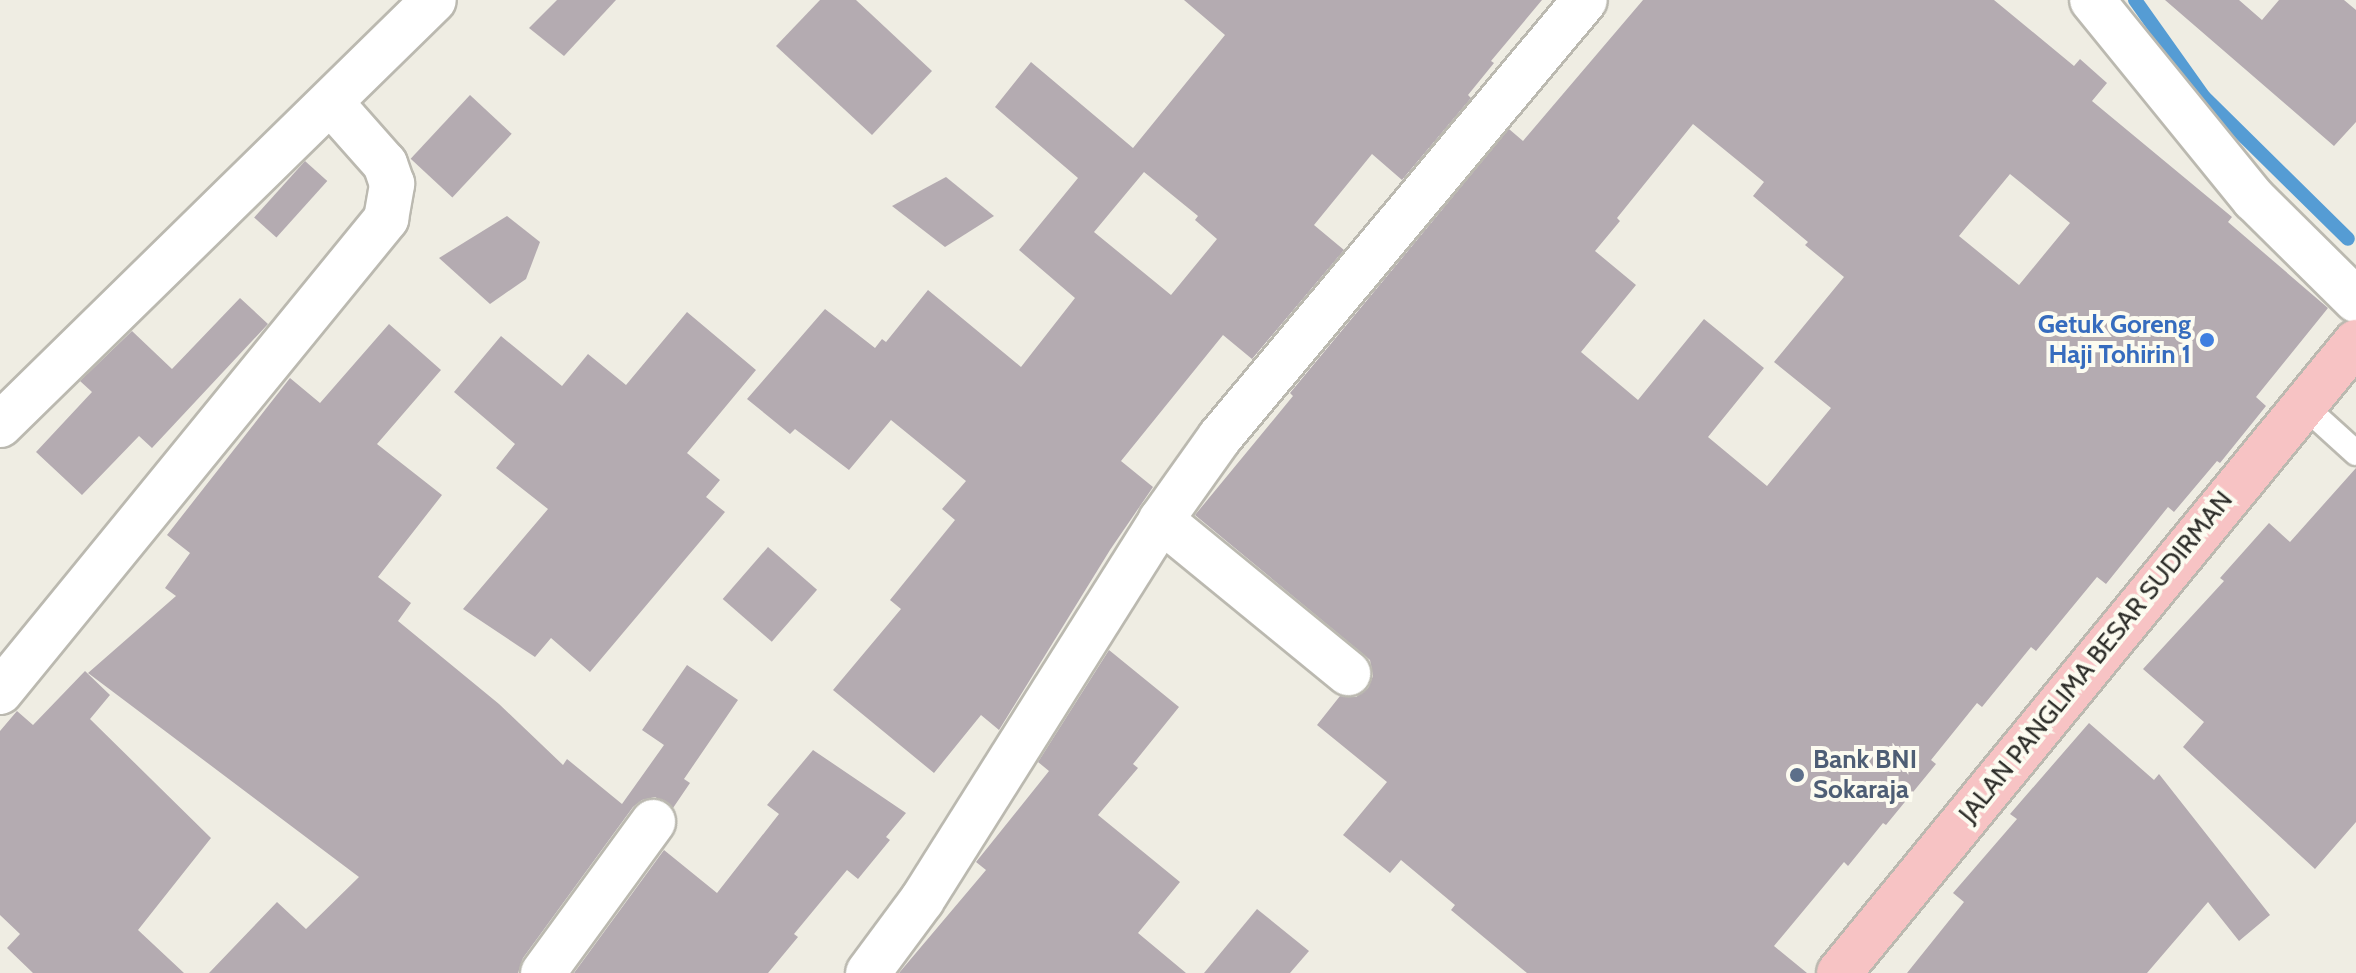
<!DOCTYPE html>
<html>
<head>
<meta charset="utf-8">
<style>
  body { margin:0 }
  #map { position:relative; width:2356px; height:973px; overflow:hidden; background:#efede3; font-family:Cabin,sans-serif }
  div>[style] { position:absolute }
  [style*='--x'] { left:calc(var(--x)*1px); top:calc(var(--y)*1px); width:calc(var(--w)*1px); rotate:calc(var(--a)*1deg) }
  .stream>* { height:14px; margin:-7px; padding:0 7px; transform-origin:7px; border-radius:7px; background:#559cd4 }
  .building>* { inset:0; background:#b4abb1; transform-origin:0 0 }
  .roads { filter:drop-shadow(2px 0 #bbb9b0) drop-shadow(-2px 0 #bbb9b0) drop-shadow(0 2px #bbb9b0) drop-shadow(0 -2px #bbb9b0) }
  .lane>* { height:24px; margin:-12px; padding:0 12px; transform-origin:12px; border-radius:12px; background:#fff }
  .street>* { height:44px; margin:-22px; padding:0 22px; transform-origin:22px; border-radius:22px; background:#fff }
  .highway>* { height:44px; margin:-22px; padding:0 22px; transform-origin:22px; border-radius:22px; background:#f7c3c4 }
  .dots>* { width:22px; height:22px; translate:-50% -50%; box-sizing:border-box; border:4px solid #fcfbf0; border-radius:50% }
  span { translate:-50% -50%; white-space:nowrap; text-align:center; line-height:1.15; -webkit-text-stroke:8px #fcfbf0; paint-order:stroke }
  .shop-label { font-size:26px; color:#366cbe; font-weight:700 }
  .right { translate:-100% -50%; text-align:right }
  .street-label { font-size:26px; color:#2e2e2a }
  .service-label { font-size:26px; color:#4e5e75; font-weight:700 }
  .left { translate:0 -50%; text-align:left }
</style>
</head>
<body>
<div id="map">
  <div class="stream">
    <i style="--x:2135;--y:0;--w:119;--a:54.6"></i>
    <i style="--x:2204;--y:97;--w:202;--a:44.6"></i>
  </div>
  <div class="building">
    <i style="clip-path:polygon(557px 0,616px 0,564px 56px,529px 28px)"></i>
    <i style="clip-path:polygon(820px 0,856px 0,932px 71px,872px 135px,776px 46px)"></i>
    <i style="clip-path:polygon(evenodd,1184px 0,1542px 0,1491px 61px,1494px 63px,1468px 95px,1471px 98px,1402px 180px,1372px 154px,1314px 225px,1344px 250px,1252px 359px,1223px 335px,1121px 461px,1153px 487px,1110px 550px,999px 730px,981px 715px,934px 773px,833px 690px,901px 609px,890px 600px,955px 520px,942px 509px,966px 481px,891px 420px,849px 470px,795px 429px,790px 434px,747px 399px,825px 309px,875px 348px,882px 339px,886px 342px,928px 290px,1021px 367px,1075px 298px,1019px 250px,1078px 178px,995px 107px,1031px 62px,1133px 148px,1225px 35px,1184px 0,1144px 172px,1198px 216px,1195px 220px,1217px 239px,1171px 295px,1094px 232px,1144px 172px)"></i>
    <i style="clip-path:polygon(evenodd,1643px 0,1994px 0,2074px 66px,2080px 59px,2107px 83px,2092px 101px,2232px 217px,2228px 222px,2328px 308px,2256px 397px,2266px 406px,2220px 463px,2217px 461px,2174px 512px,2168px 507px,2106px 584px,2097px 577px,2036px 651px,2031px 647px,1982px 707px,1977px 703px,1931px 760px,1936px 764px,1886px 825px,1883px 823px,1848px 866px,1844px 862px,1774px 946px,1807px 973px,1527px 973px,1451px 910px,1455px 905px,1401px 860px,1390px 873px,1343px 835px,1387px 782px,1317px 725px,1340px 696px,1356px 697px,1368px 688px,1373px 676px,1370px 660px,1195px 515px,1293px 396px,1290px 393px,1509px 129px,1523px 141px,1643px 0,1693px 124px,1764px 182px,1753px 196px,1808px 242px,1805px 245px,1844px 277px,1774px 362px,1831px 408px,1767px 486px,1708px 437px,1764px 368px,1704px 319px,1638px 400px,1581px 352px,1636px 285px,1595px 251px,1620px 221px,1617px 218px,1693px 124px,1643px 0,2010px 174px,2070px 223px,2019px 285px,1959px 236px,2010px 174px)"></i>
    <i style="clip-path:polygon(2165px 0,2239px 0,2262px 20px,2279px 0,2344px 0,2356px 10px,2356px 122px,2334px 146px)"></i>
    <i style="left:470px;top:95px;width:57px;height:87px;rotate:43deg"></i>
    <i style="left:305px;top:161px;width:30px;height:76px;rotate:42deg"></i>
    <i style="clip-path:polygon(946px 177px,994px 216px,945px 247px,892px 206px)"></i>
    <i style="clip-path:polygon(507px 216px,540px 242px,526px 279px,490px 304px,439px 258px)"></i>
    <i style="clip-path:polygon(240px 298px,268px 324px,152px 448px,139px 436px,82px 495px,36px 452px,92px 392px,80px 381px,132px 331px,172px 369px)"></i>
    <i style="clip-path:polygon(687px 312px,756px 370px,687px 453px,720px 480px,706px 497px,725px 512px,590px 672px,551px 638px,535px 657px,463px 609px,548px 509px,496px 468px,515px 444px,454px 392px,501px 336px,562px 386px,588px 354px,626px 385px)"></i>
    <i style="clip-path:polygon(389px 324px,441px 370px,377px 444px,442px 495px,378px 577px,411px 603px,398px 621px,499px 704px,563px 765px,567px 759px,622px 804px,664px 745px,642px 730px,687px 665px,738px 700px,684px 779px,690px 783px,673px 808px,655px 797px,642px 800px,633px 807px,523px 958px,518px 973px,209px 973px,277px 902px,306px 929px,359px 877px,88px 673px,176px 596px,165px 588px,190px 553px,167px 535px,290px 378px,320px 403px)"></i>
    <i style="clip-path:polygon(2356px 468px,2356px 822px,2315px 869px,2183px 747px,2204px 722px,2143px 669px,2224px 581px,2220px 578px,2269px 523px,2290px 542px)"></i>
    <i style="left:768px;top:547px;width:65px;height:69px;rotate:41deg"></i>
    <i style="clip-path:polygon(1109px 650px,1179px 707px,1133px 764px,1138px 768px,1098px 815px,1180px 882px,1138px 933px,1186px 973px,899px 973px,986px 870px,976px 862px,1049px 771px,1038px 762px)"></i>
    <i style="clip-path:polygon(85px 671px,110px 695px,90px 719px,211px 838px,138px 930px,184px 973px,33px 973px,7px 948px,20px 934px,0 915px,0 731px,17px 711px,33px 725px)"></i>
    <i style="clip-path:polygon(2089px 723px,2154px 780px,2159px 774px,2270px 915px,2239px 941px,2208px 902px,2147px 973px,1907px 973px,1964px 902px,1953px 893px,2017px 819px,2010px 814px)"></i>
    <i style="clip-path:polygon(813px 750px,906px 813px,886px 837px,890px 840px,858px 879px,847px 870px,794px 934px,798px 937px,768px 973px,574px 973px,664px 850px,717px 893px,779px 814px,767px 805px)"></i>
    <i style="clip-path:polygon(1257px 909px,1309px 951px,1290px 973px,1204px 973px)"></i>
  </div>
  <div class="roads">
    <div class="lane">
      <i style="--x:2302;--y:404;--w:73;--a:42.2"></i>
    </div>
    <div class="street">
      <i style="--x:2092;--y:0;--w:257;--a:50.9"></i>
      <i style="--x:2254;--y:199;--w:144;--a:44.7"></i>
      <i style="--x:0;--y:425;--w:607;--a:-44.4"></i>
      <i style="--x:1161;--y:520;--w:242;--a:39.3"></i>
      <i style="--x:0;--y:692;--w:611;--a:-50.78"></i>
      <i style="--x:386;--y:219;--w:36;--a:-80"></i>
      <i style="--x:392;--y:184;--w:21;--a:-109"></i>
      <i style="--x:385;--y:164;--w:81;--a:-131.5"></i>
      <i style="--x:543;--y:973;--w:187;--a:-53.9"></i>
      <i style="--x:868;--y:973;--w:91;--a:-53.5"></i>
      <i style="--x:922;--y:900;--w:449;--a:-57.8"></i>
      <i style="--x:1161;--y:520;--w:102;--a:-54.6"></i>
      <i style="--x:1220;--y:437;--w:569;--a:-50.13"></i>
    </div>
    <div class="highway">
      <i style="--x:1839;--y:973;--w:816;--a:-50.67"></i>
    </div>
  </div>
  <div class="dots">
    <i style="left:2207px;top:340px;background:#3f7fe0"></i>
    <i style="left:1797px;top:775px;background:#5c6f8a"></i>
  </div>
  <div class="shop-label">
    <span class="right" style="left:2191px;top:340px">Getuk Goreng<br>Haji Tohirin 1</span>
  </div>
  <div class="street-label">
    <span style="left:2096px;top:657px;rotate:-51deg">JALAN PANGLIMA BESAR SUDIRMAN</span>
  </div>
  <div class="service-label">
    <span class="left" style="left:1813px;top:775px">Bank BNI<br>Sokaraja</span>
  </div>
</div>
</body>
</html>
